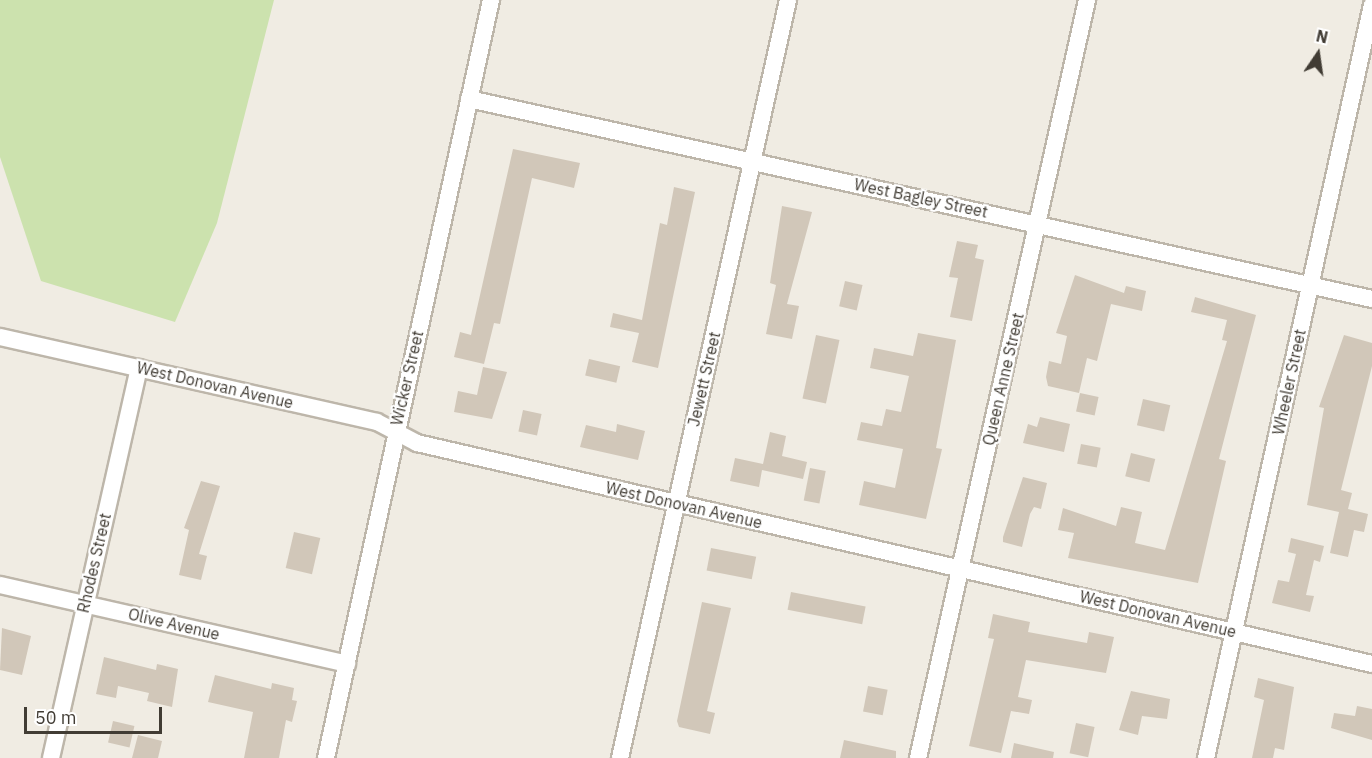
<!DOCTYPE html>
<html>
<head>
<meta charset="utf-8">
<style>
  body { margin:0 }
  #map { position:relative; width:1372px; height:758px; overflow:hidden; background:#f0ece3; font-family:"IBM Plex Sans",sans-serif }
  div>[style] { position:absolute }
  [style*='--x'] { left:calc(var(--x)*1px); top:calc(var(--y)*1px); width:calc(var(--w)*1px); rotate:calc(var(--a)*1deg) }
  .green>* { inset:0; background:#cce2ae }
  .building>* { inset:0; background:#d1c7b9; transform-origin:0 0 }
  .roads { filter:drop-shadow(2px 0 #bdb6aa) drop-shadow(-2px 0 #bdb6aa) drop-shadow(0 2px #bdb6aa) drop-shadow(0 -2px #bdb6aa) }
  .street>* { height:16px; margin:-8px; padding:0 8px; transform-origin:8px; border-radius:8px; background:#fff }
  span { translate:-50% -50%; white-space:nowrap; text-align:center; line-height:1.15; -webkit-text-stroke:4.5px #fff; paint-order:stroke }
  .street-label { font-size:16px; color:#413c34 }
  .north { position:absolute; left:1288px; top:24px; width:60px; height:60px; -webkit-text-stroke:4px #fff; paint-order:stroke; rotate:13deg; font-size:16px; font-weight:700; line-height:24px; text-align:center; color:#413c34 }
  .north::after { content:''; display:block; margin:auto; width:21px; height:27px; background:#413c34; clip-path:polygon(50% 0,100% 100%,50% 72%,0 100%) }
  .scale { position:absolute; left:24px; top:707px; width:138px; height:27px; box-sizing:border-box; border:3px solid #413c34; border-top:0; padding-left:8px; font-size:18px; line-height:21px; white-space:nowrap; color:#413c34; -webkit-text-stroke:4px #fff; paint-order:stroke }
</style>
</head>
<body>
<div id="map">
  <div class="green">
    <i style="clip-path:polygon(0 0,274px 0,217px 223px,175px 322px,41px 281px,0 157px)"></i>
  </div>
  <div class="building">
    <i style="clip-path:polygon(513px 149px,580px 163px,574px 188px,532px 178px,500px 324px,494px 323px,484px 364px,454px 357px,460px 332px,471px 335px)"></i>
    <i style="clip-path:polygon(674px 187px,695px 192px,658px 368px,632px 362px,639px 333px,610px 327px,613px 313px,642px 320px,660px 223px,667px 225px)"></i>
    <i style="clip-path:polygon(782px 206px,812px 212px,787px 304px,799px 306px,792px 339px,766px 334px,776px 285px,770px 283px)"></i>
    <i style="clip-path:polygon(957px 241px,978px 245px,975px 258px,984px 260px,972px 321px,950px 317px,958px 278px,949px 277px)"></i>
    <i style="clip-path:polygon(1075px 275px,1124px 293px,1126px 286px,1146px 291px,1142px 311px,1111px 304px,1097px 361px,1087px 358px,1079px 393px,1048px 386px,1046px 377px,1049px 361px,1061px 364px,1067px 336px,1056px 333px)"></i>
    <i style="left:845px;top:281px;width:18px;height:26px;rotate:13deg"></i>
    <i style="clip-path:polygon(1195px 297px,1256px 315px,1219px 459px,1226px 461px,1198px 583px,1068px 558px,1074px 533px,1058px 530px,1063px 508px,1116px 526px,1121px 507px,1142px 512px,1135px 543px,1165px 550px,1227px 341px,1222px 340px,1227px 320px,1191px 312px)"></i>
    <i style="clip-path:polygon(918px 333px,956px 340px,936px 448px,942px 449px,926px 519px,859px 505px,864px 481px,895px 488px,903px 449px,857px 440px,861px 422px,882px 426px,886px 409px,901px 412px,909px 376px,870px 368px,874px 348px,913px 356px)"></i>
    <i style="left:816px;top:335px;width:24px;height:65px;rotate:12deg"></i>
    <i style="clip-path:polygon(1344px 335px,1372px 343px,1372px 366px,1341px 490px,1352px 493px,1348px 509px,1368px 514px,1364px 532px,1354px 530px,1348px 557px,1330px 553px,1339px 512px,1307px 505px,1324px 408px,1319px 407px)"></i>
    <i style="left:589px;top:359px;width:32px;height:17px;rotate:13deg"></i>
    <i style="clip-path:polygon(483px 367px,507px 372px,492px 419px,454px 412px,458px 391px,477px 395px)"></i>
    <i style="left:1080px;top:393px;width:19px;height:19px;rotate:12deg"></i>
    <i style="left:1143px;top:399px;width:28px;height:27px;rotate:13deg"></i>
    <i style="left:523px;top:410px;width:19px;height:22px;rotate:12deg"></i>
    <i style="clip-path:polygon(1040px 417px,1070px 424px,1064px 452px,1023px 443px,1028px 424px,1037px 427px)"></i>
    <i style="clip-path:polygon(617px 424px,645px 431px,638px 460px,580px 447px,586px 425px,616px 432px)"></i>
    <i style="clip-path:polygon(770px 432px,786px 436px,782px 456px,807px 462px,803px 479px,762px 470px,759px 487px,730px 481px,735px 458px,763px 464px)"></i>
    <i style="left:1081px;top:444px;width:20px;height:20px;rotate:11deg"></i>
    <i style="left:1131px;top:453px;width:25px;height:24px;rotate:14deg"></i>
    <i style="left:810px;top:468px;width:16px;height:33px;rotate:11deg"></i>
    <i style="clip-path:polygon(1023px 477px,1047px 483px,1041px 509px,1034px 507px,1030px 514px,1022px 547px,1003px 542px,1003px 537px)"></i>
    <i style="clip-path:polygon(201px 481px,220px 486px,199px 554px,207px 556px,201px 580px,179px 575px,189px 530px,184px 528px)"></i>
    <i style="left:294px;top:532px;width:27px;height:37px;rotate:13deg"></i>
    <i style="clip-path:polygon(1291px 538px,1324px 546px,1320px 562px,1314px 560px,1306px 595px,1314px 596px,1310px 612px,1272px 603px,1278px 580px,1289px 582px,1296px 554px,1288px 552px)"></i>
    <i style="left:711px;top:548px;width:46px;height:23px;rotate:11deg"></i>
    <i style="left:791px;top:592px;width:76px;height:18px;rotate:11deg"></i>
    <i style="clip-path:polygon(702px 602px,731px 608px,707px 711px,715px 713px,710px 734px,679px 727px,677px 721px)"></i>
    <i style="clip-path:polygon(993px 614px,1030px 622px,1028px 632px,1087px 643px,1089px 632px,1114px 637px,1106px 673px,1026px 660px,1018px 697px,1032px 700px,1029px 714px,1011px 711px,1001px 753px,969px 746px,994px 639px,988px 638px)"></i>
    <i style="clip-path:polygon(2px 628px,31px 636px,22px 675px,0 670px)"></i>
    <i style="clip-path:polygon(104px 657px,156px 670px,157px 664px,178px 669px,172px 707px,147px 701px,149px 693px,118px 686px,116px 698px,96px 694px)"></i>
    <i style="clip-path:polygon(215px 675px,271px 689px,272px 683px,294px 688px,292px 700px,297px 701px,292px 722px,286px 720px,279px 758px,244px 758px,253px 712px,208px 702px)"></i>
    <i style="clip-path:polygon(1258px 678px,1294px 687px,1284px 750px,1275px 748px,1273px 758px,1252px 758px,1264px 700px,1254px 697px)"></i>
    <i style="left:868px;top:686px;width:20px;height:26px;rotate:11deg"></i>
    <i style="clip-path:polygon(1131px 691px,1170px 699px,1167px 719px,1142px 716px,1138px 735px,1119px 730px)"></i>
    <i style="clip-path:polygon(1357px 706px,1372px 709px,1372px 740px,1331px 728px,1334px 713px,1355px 716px)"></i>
    <i style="left:113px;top:721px;width:22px;height:22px;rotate:13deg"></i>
    <i style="left:1076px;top:723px;width:19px;height:31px;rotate:12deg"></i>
    <i style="clip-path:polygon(138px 735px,162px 741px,158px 758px,132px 758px)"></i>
    <i style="clip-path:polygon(844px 740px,896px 751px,896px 758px,840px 758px)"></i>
    <i style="clip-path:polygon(1014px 743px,1054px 752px,1053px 758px,1011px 758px)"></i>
  </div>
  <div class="roads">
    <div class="street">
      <i style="--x:469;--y:99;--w:925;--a:12.49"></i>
      <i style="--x:0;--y:337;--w:386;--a:12.7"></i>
      <i style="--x:377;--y:422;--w:45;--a:27.7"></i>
      <i style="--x:417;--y:443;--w:980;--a:13.03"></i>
      <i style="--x:0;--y:585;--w:356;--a:12.8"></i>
      <i style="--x:51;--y:758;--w:400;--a:-77.3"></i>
      <i style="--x:326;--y:758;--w:776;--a:-77.72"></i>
      <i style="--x:620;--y:758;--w:776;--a:-77.5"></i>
      <i style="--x:918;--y:758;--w:777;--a:-77.43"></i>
      <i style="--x:1206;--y:758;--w:771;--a:-77.57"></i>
    </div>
  </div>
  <div class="street-label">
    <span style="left:921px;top:198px;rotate:12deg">West Bagley Street</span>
    <span style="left:407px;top:378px;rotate:-77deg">Wicker Street</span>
    <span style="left:704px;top:379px;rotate:-77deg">Jewett Street</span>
    <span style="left:1003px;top:379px;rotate:-77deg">Queen Anne Street</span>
    <span style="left:1289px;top:382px;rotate:-78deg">Wheeler Street</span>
    <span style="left:215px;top:385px;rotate:13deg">West Donovan Avenue</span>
    <span style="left:684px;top:505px;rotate:13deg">West Donovan Avenue</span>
    <span style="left:94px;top:563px;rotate:-77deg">Rhodes Street</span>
    <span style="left:1158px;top:614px;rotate:13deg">West Donovan Avenue</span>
    <span style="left:174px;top:624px;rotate:13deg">Olive Avenue</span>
  </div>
  <div class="north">N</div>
  <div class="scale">50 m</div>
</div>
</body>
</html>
